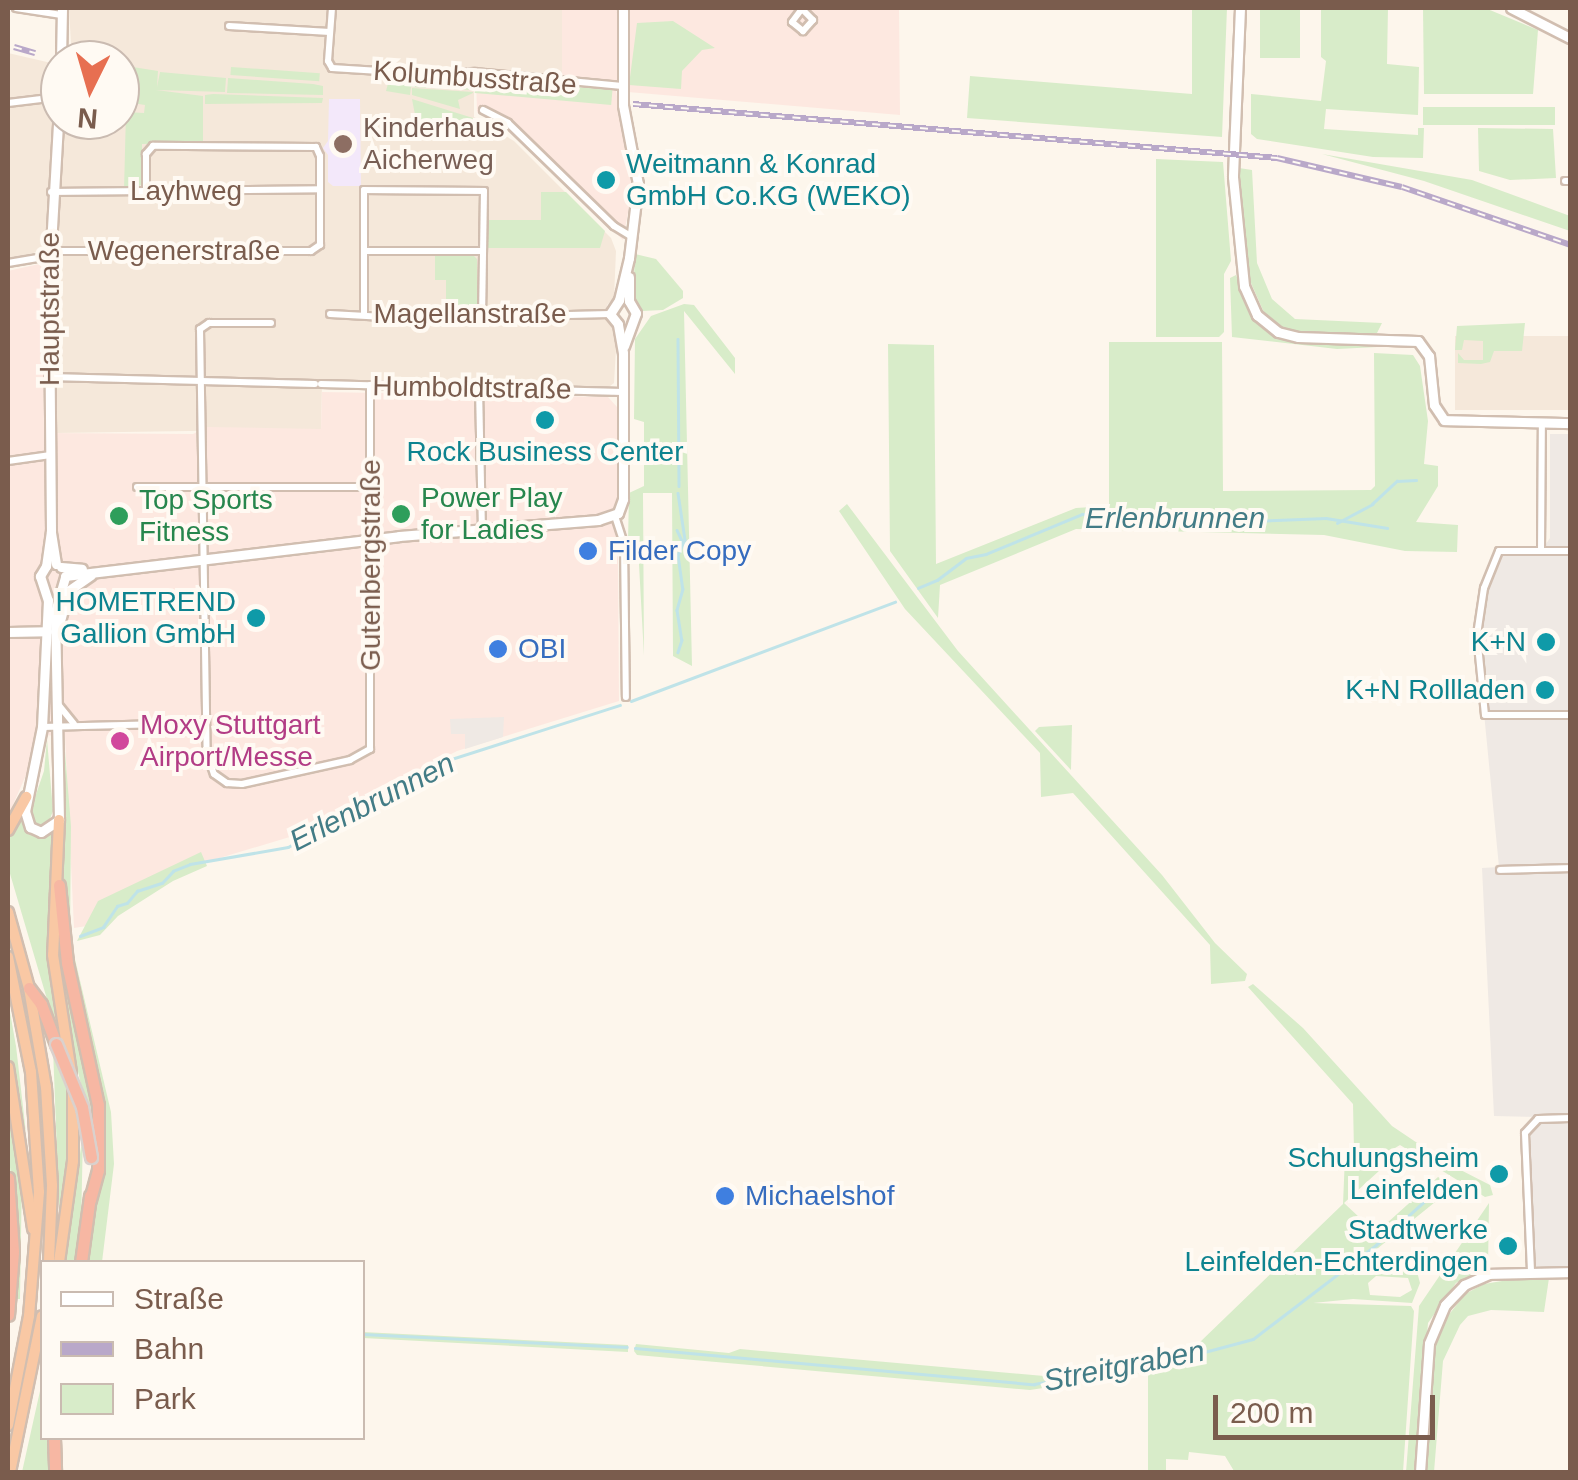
<!DOCTYPE html>
<html>
<head>
<meta charset="utf-8">
<style>
  body { margin:0 }
  #map { position:relative; width:1578px; height:1480px; overflow:hidden; background:#fdf6ec; font-family:Arial,sans-serif }
  div>[style] { position:absolute }
  [style*='--x'] { left:calc(var(--x)*1px); top:calc(var(--y)*1px); width:calc(var(--w)*1px); rotate:calc(var(--a)*1deg) }
  .residential>* { inset:0; background:#f5e8da; transform-origin:0 0 }
  .commercial>* { inset:0; background:#fde8e0 }
  .industrial>* { inset:0; background:#efe9e4 }
  .education>* { inset:0; background:#f3e8fa }
  .green>* { inset:0; background:#d8ecc9; transform-origin:0 0 }
  .stream>* { height:2.5px; margin:-1.25px; padding:0 1.25px; transform-origin:1.25px; border-radius:1.25px; background:#bfe3e8 }
  .roads { filter:drop-shadow(2px 0 #d1beb0) drop-shadow(-2px 0 #d1beb0) drop-shadow(0 2px #d1beb0) drop-shadow(0 -2px #d1beb0) }
  .minor>* { height:6px; margin:-3px; padding:0 3px; transform-origin:3px; border-radius:3px; background:#fff }
  .secondary>* { height:9px; margin:-4.5px; padding:0 4.5px; transform-origin:4.5px; border-radius:4.5px; background:#fff }
  .trunk>* { height:10px; margin:-5px; padding:0 5px; transform-origin:5px; border-radius:5px; background:#f9c8a4 }
  .motorway>* { height:11px; margin:-5.5px; padding:0 5.5px; transform-origin:5.5px; border-radius:5.5px; background:#f7b7a3 }
  .rail>* { height:6px; margin-top:-3px; transform-origin:0; background:repeating-linear-gradient(90deg,#fffaf3 0 8px,#b9a8c9 0 16px); box-sizing:border-box; border-block:2px solid #b9a8c9 }
  .bridges { filter:drop-shadow(2px 0 #dad1cd) drop-shadow(-2px 0 #dad1cd) drop-shadow(0 2px #dad1cd) drop-shadow(0 -2px #dad1cd) }
  .motorway-bridge>* { height:11px; margin:-5.5px; padding:0 5.5px; transform-origin:5.5px; border-radius:5.5px; background:#f7b7a3 }
  .dots>* { width:28px; height:28px; translate:-50% -50%; box-sizing:border-box; border:5px solid #fffaf3; border-radius:50% }
  span { translate:-50% -50%; white-space:nowrap; text-align:center; line-height:1.15; -webkit-text-stroke:8px #fffaf3; paint-order:stroke }
  .street-label { font-size:28px; color:#7a5c4d }
  .education-label { font-size:28px; color:#785e54 }
  .left { translate:0 -50%; text-align:left }
  .culture-label { font-size:28px; color:#0d838f }
  .right { translate:-100% -50%; text-align:right }
  .leisure-label { font-size:28px; color:#27864d }
  .shop-label { font-size:28px; color:#366cbe }
  .hotel-label { font-size:28px; color:#b23c85 }
  .water-label { font-size:30px; color:#437c86; font-style:italic }
  .frame { position:absolute; inset:0; border:10px solid #7a5c4d; pointer-events:none }
  .legend { position:absolute; left:40px; top:1260px; width:325px; height:180px; box-sizing:border-box; background:#fffaf3; border:2px solid #cabbb1; margin:0; padding:12px 18px; list-style:none; font-size:30px; color:#7a5c4d }
  .legend li { display:flex; align-items:center; gap:20px; height:50px }
  .legend b { width:50px; border:2px solid #cabbb1 }
  .north { position:absolute; left:40px; top:40px; width:100px; height:100px; box-sizing:border-box; background:#fffaf3; border:2px solid #cabbb1; border-radius:50%; rotate:185deg; font-size:28px; font-weight:700; line-height:40px; text-align:center; color:#7a5c4d }
  .north::after { content:''; display:block; margin:auto; width:35px; height:45px; background:#e76f51; clip-path:polygon(50% 0,100% 100%,50% 72%,0 100%) }
  .scale { position:absolute; left:1213px; top:1395px; width:222px; height:45px; box-sizing:border-box; border:5px solid #7a5c4d; border-top:0; padding-left:12px; font-size:30px; line-height:35px; white-space:nowrap; color:#7a5c4d; -webkit-text-stroke:8px #fffaf3; paint-order:stroke }
</style>
</head>
<body>
<div id="map">
  <div class="residential">
    <i style="clip-path:polygon(39px 8px,562px 8px,562px 80px,474px 71px,474px 117px,514px 141px,611px 238px,616px 251px,614px 298px,607px 305px,606px 319px,617px 332px,614px 383px,606px 389px,322px 384px,321px 429px,56px 433px,54px 248px,8px 259px,8px 53px,60px 65px,60px 120px,120px 120px,120px 60px,72px 60px,69px 10px)"></i>
    <i style="left:1455px;top:336px;width:115px;height:74px"></i>
  </div>
  <div class="commercial">
    <i style="clip-path:polygon(562px 8px,899px 8px,900px 115px,616px 91px,633px 185px,623px 240px,502px 122px,477px 112px,476px 78px,562px 87px)"></i>
    <i style="clip-path:polygon(39px 264px,43px 268px,44px 433px,193px 434px,207px 427px,321px 429px,322px 392px,608px 397px,617px 407px,619px 701px,457px 751px,293px 836px,183px 869px,87px 926px,74px 928px,65px 736px,35px 735px,30px 766px,8px 816px,8px 271px)"></i>
  </div>
  <div class="industrial">
    <i style="clip-path:polygon(1550px 434px,1570px 434px,1570px 1272px,1531px 1271px,1525px 1133px,1542px 1117px,1494px 1116px,1482px 868px,1499px 867px,1477px 641px,1480px 609px,1499px 551px,1541px 551px,1550px 538px)"></i>
    <i style="clip-path:polygon(504px 717px,503px 737px,465px 749px,465px 734px,451px 734px,450px 719px)"></i>
  </div>
  <div class="education">
    <i style="clip-path:polygon(329px 99px,360px 99px,361px 186px,333px 186px,328px 182px,328px 155px,323px 148px,328px 141px)"></i>
  </div>
  <div class="green">
    <i style="clip-path:polygon(1192px 8px,1227px 8px,1222px 137px,967px 118px,970px 76px,1192px 94px)"></i>
    <i style="left:1260px;top:8px;width:40px;height:50px"></i>
    <i style="clip-path:polygon(1321px 8px,1388px 8px,1387px 64px,1419px 67px,1418px 115px,1326px 109px,1324px 129px,1418px 135px,1418px 128px,1424px 128px,1423px 158px,1373px 157px,1257px 139px,1251px 134px,1251px 94px,1321px 101px,1326px 61px,1321px 57px)"></i>
    <i style="clip-path:polygon(1423px 8px,1485px 8px,1538px 30px,1533px 94px,1424px 94px)"></i>
    <i style="clip-path:polygon(673px 21px,715px 48px,702px 50px,682px 71px,681px 89px,629px 85px,637px 23px)"></i>
    <i style="clip-path:polygon(120px 65px,158px 71px,157px 87px,160px 72px,226px 78px,225px 92px,156px 90px,203px 96px,203px 143px,142px 144px,142px 184px,135px 189px,124px 190px,126px 112px,144px 113px,145px 105px,120px 101px)"></i>
    <i style="left:231px;top:67px;width:89px;height:8px;rotate:4deg"></i>
    <i style="clip-path:polygon(390px 76px,401px 77px,401px 83px,420px 84px,421px 78px,473px 78px,474px 90px,411px 87px,410px 95px,386px 91px)"></i>
    <i style="clip-path:polygon(228px 78px,313px 84px,323px 86px,323px 95px,227px 93px)"></i>
    <i style="left:476px;top:78px;width:137px;height:15px;rotate:5deg"></i>
    <i style="clip-path:polygon(412px 88px,473px 92px,473px 93px,458px 100px,460px 109px,412px 95px)"></i>
    <i style="clip-path:polygon(213px 94px,323px 98px,322px 103px,205px 104px,205px 95px)"></i>
    <i style="clip-path:polygon(412px 99px,473px 118px,473px 120px,416px 120px)"></i>
    <i style="left:1423px;top:107px;width:132px;height:18px"></i>
    <i style="clip-path:polygon(1478px 128px,1553px 129px,1556px 178px,1510px 180px,1479px 171px)"></i>
    <i style="clip-path:polygon(1322px 154px,1472px 180px,1570px 216px,1570px 231px,1424px 181px)"></i>
    <i style="clip-path:polygon(1156px 159px,1223px 162px,1231px 261px,1224px 274px,1224px 332px,1219px 337px,1156px 337px)"></i>
    <i style="clip-path:polygon(1239px 168px,1252px 170px,1257px 263px,1272px 299px,1295px 319px,1382px 323px,1377px 333px,1310px 334px,1278px 326px,1266px 317px,1247px 274px)"></i>
    <i style="clip-path:polygon(541px 192px,566px 192px,605px 231px,600px 248px,488px 248px,488px 220px,541px 220px)"></i>
    <i style="clip-path:polygon(472px 254px,477px 259px,477px 306px,473px 310px,446px 310px,446px 280px,435px 280px,435px 255px)"></i>
    <i style="clip-path:polygon(635px 254px,656px 259px,683px 291px,683px 298px,663px 310px,642px 311px,633px 298px)"></i>
    <i style="clip-path:polygon(1236px 275px,1253px 317px,1276px 335px,1377px 347px,1337px 349px,1232px 337px,1230px 278px)"></i>
    <i style="clip-path:polygon(684px 304px,694px 305px,735px 358px,735px 374px,684px 311px,692px 666px,673px 656px,672px 493px,643px 493px,644px 656px,638px 546px,628px 541px,629px 493px,644px 486px,644px 422px,634px 419px,635px 339px,651px 316px)"></i>
    <i style="clip-path:polygon(1525px 323px,1522px 351px,1494px 351px,1490px 362px,1481px 364px,1458px 363px,1458px 353px,1464px 360px,1483px 360px,1483px 341px,1464px 340px,1462px 350px,1455px 350px,1457px 326px)"></i>
    <i style="clip-path:polygon(1109px 342px,1222px 342px,1223px 491px,1371px 490px,1375px 486px,1374px 353px,1413px 355px,1420px 366px,1428px 421px,1424px 464px,1438px 466px,1438px 486px,1416px 522px,1458px 525px,1457px 552px,1405px 551px,1324px 535px,1076px 529px,940px 585px,938px 618px,890px 551px,888px 344px,934px 345px,936px 564px,1076px 508px,1109px 506px)"></i>
    <i style="clip-path:polygon(847px 504px,958px 651px,1162px 875px,1215px 943px,1247px 974px,1245px 981px,1211px 984px,1210px 945px,1073px 793px,1041px 797px,1040px 753px,905px 609px,839px 511px)"></i>
    <i style="clip-path:polygon(1072px 725px,1071px 770px,1035px 731px,1039px 727px)"></i>
    <i style="clip-path:polygon(47px 739px,53px 811px,48px 824px,39px 826px,33px 822px,31px 809px,44px 771px)"></i>
    <i style="clip-path:polygon(64px 739px,71px 826px,70px 938px,111px 1112px,114px 1164px,102px 1262px,89px 1262px,103px 1157px,64px 898px)"></i>
    <i style="clip-path:polygon(22px 816px,34px 834px,55px 831px,50px 964px,57px 1033px,8px 867px,8px 839px)"></i>
    <i style="clip-path:polygon(201px 852px,207px 866px,173px 881px,118px 916px,100px 935px,77px 941px,98px 901px)"></i>
    <i style="clip-path:polygon(61px 947px,90px 1087px,94px 1141px,62px 1002px)"></i>
    <i style="clip-path:polygon(1253px 984px,1303px 1028px,1392px 1126px,1447px 1163px,1490px 1185px,1493px 1195px,1485px 1197px,1400px 1145px,1390px 1151px,1354px 1151px,1353px 1104px,1248px 987px)"></i>
    <i style="clip-path:polygon(8px 1001px,16px 1046px,26px 1133px,8px 1057px)"></i>
    <i style="clip-path:polygon(53px 1049px,70px 1091px,71px 1140px,60px 1228px)"></i>
    <i style="clip-path:polygon(8px 1092px,22px 1175px,20px 1299px,14px 1299px,16px 1218px,8px 1150px)"></i>
    <i style="clip-path:polygon(83px 1134px,81px 1225px,75px 1262px,64px 1262px)"></i>
    <i style="clip-path:polygon(evenodd,1345px 1156px,1392px 1159px,1344px 1203px,1376px 1233px,1438px 1177px,1455px 1186px,1362px 1261px,1416px 1268px,1420px 1283px,1412px 1303px,1353px 1299px,1313px 1303px,1411px 1306px,1414px 1311px,1403px 1472px,1244px 1472px,1234px 1471px,1225px 1456px,1189px 1452px,1188px 1460px,1166px 1459px,1166px 1472px,1148px 1472px,1148px 1372px,1030px 1390px,637px 1355px,634px 1351px,636px 1344px,729px 1353px,740px 1349px,1044px 1376px,1178px 1352px,1199px 1343px,1343px 1204px,1345px 1156px,1376px 1276px,1408px 1278px,1412px 1290px,1400px 1297px,1370px 1295px,1368px 1283px,1376px 1276px)"></i>
    <i style="clip-path:polygon(1489px 1203px,1488px 1268px,1456px 1283px,1428px 1323px,1415px 1472px,1406px 1472px,1419px 1306px)"></i>
    <i style="clip-path:polygon(1520px 1278px,1549px 1278px,1544px 1312px,1491px 1310px,1468px 1316px,1460px 1325px,1443px 1361px,1434px 1472px,1423px 1472px,1430px 1370px,1440px 1326px,1465px 1294px,1484px 1284px)"></i>
    <i style="clip-path:polygon(362px 1332px,628px 1345px,628px 1352px,363px 1338px)"></i>
    <i style="clip-path:polygon(42px 1382px,42px 1438px,49px 1438px,50px 1472px,22px 1472px)"></i>
  </div>
  <div class="stream">
    <i style="--x:481;--y:132;--w:6;--a:-72"></i>
    <i style="--x:678;--y:339;--w:147;--a:89.6"></i>
    <i style="--x:678;--y:493;--w:48;--a:81.5"></i>
    <i style="--x:685;--y:540;--w:17;--a:115"></i>
    <i style="--x:678;--y:555;--w:34;--a:82"></i>
    <i style="--x:683;--y:589;--w:22;--a:106"></i>
    <i style="--x:677;--y:610;--w:30;--a:81"></i>
    <i style="--x:682;--y:640;--w:13;--a:108"></i>
    <i style="--x:1337;--y:523;--w:40;--a:-28"></i>
    <i style="--x:1372;--y:504;--w:34;--a:-43"></i>
    <i style="--x:1397;--y:481;--w:19;--a:-3"></i>
    <i style="--x:677;--y:530;--w:14;--a:65"></i>
    <i style="--x:918;--y:588;--w:21;--a:-23"></i>
    <i style="--x:937;--y:580;--w:36;--a:-37"></i>
    <i style="--x:966;--y:558;--w:20;--a:-11"></i>
    <i style="--x:986;--y:554;--w:104;--a:-22.6"></i>
    <i style="--x:1082;--y:514;--w:170;--a:2.4"></i>
    <i style="--x:1252;--y:521;--w:74;--a:-2.3"></i>
    <i style="--x:1326;--y:518;--w:62;--a:9.3"></i>
    <i style="--x:631;--y:701;--w:282;--a:-20.6"></i>
    <i style="--x:80;--y:936;--w:25;--a:-21"></i>
    <i style="--x:103;--y:927;--w:25;--a:-56"></i>
    <i style="--x:117;--y:906;--w:10;--a:-17"></i>
    <i style="--x:127;--y:903;--w:16;--a:-50"></i>
    <i style="--x:137;--y:891;--w:26;--a:-18"></i>
    <i style="--x:162;--y:883;--w:16;--a:-47"></i>
    <i style="--x:173;--y:871;--w:18;--a:-22"></i>
    <i style="--x:190;--y:864;--w:99;--a:-9.8"></i>
    <i style="--x:288;--y:847;--w:170;--a:-29.3"></i>
    <i style="--x:436;--y:764;--w:193;--a:-17.8"></i>
    <i style="--x:362;--y:1334;--w:265;--a:2.8"></i>
    <i style="--x:635;--y:1348;--w:401;--a:5.2"></i>
    <i style="--x:1034;--y:1384;--w:150;--a:-10"></i>
    <i style="--x:1182;--y:1358;--w:73;--a:-15"></i>
    <i style="--x:1253;--y:1339;--w:155;--a:-37.4"></i>
    <i style="--x:1376;--y:1245;--w:85;--a:-42.1"></i>
  </div>
  <div class="roads">
    <div class="minor">
      <i style="--x:16;--y:8;--w:46;--a:8.8"></i>
      <i style="--x:332;--y:8;--w:53;--a:94.3"></i>
      <i style="--x:328;--y:61;--w:8;--a:60"></i>
      <i style="--x:332;--y:68;--w:112;--a:3.6"></i>
      <i style="--x:444;--y:75;--w:31;--a:-6"></i>
      <i style="--x:475;--y:72;--w:148;--a:5.4"></i>
      <i style="--x:801;--y:8;--w:17;--a:45"></i>
      <i style="--x:813;--y:20;--w:15;--a:132"></i>
      <i style="--x:803;--y:31;--w:14;--a:-141"></i>
      <i style="--x:792;--y:22;--w:15;--a:-53"></i>
      <i style="--x:229;--y:26;--w:101;--a:3.4"></i>
      <i style="--x:8;--y:103;--w:50;--a:-6.8"></i>
      <i style="--x:483;--y:110;--w:28;--a:27"></i>
      <i style="--x:508;--y:123;--w:148;--a:44.2"></i>
      <i style="--x:614;--y:226;--w:21;--a:31"></i>
      <i style="--x:1565;--y:181;--w:5;--a:0"></i>
      <i style="--x:51;--y:192;--w:269;--a:-0.6"></i>
      <i style="--x:51;--y:251;--w:260;--a:0"></i>
      <i style="--x:311;--y:251;--w:11;--a:-34"></i>
      <i style="--x:320;--y:245;--w:89;--a:-90"></i>
      <i style="--x:320;--y:156;--w:10;--a:-114"></i>
      <i style="--x:316;--y:147;--w:163;--a:-179.6"></i>
      <i style="--x:153;--y:146;--w:11;--a:131"></i>
      <i style="--x:146;--y:154;--w:37;--a:90"></i>
      <i style="--x:364;--y:251;--w:116;--a:0"></i>
      <i style="--x:8;--y:263;--w:42;--a:-9.7"></i>
      <i style="--x:330;--y:314;--w:73;--a:3.1"></i>
      <i style="--x:403;--y:318;--w:21;--a:-11"></i>
      <i style="--x:424;--y:314;--w:20;--a:11"></i>
      <i style="--x:444;--y:318;--w:166;--a:-1.4"></i>
      <i style="--x:364;--y:315;--w:125;--a:-90"></i>
      <i style="--x:364;--y:190;--w:120;--a:0.5"></i>
      <i style="--x:484;--y:191;--w:123;--a:90.9"></i>
      <i style="--x:271;--y:323;--w:62;--a:180"></i>
      <i style="--x:209;--y:323;--w:11;--a:146"></i>
      <i style="--x:200;--y:329;--w:425;--a:89.1"></i>
      <i style="--x:207;--y:754;--w:21;--a:71"></i>
      <i style="--x:214;--y:774;--w:16;--a:35"></i>
      <i style="--x:227;--y:783;--w:15;--a:4"></i>
      <i style="--x:242;--y:784;--w:111;--a:-12.5"></i>
      <i style="--x:350;--y:760;--w:23;--a:-29"></i>
      <i style="--x:370;--y:749;--w:364;--a:-90"></i>
      <i style="--x:50;--y:377;--w:265;--a:1.5"></i>
      <i style="--x:321;--y:384;--w:302;--a:1.5"></i>
      <i style="--x:479;--y:388;--w:141;--a:88.8"></i>
      <i style="--x:8;--y:461;--w:43;--a:-7.9"></i>
      <i style="--x:137;--y:487;--w:233;--a:0"></i>
      <i style="--x:615;--y:516;--w:28;--a:72"></i>
      <i style="--x:624;--y:543;--w:154;--a:89.3"></i>
      <i style="--x:1541;--y:551;--w:128;--a:-89.6"></i>
      <i style="--x:1570;--y:551;--w:71;--a:180"></i>
      <i style="--x:1499;--y:551;--w:40;--a:112"></i>
      <i style="--x:1484;--y:588;--w:48;--a:98.5"></i>
      <i style="--x:1477;--y:635;--w:80;--a:84.3"></i>
      <i style="--x:1485;--y:715;--w:85;--a:0"></i>
      <i style="--x:57;--y:703;--w:27;--a:51"></i>
      <i style="--x:42;--y:727;--w:164;--a:-1.4"></i>
      <i style="--x:1500;--y:870;--w:70;--a:-1.6"></i>
      <i style="--x:1531;--y:1271;--w:138;--a:-92.5"></i>
      <i style="--x:1525;--y:1133;--w:19;--a:-47"></i>
      <i style="--x:1538;--y:1119;--w:32;--a:-2"></i>
    </div>
    <div class="secondary">
      <i style="--x:1240;--y:8;--w:169;--a:92.4"></i>
      <i style="--x:1233;--y:177;--w:110;--a:84.2"></i>
      <i style="--x:1244;--y:286;--w:32;--a:66"></i>
      <i style="--x:1257;--y:315;--w:27;--a:39"></i>
      <i style="--x:1278;--y:332;--w:21;--a:14"></i>
      <i style="--x:1298;--y:337;--w:120;--a:1.9"></i>
      <i style="--x:1418;--y:341;--w:19;--a:54"></i>
      <i style="--x:1429;--y:356;--w:49;--a:84.2"></i>
      <i style="--x:1434;--y:405;--w:18;--a:56"></i>
      <i style="--x:1444;--y:420;--w:126;--a:1.4"></i>
      <i style="--x:1511;--y:8;--w:66;--a:27"></i>
      <i style="--x:61;--y:60;--w:52;--a:-88.9"></i>
      <i style="--x:624;--y:346;--w:35;--a:-70"></i>
      <i style="--x:636;--y:313;--w:14;--a:-120"></i>
      <i style="--x:629;--y:301;--w:24;--a:-90"></i>
      <i style="--x:51;--y:531;--w:35;--a:98"></i>
      <i style="--x:46;--y:566;--w:12;--a:121"></i>
      <i style="--x:40;--y:576;--w:25;--a:72"></i>
      <i style="--x:48;--y:600;--w:127;--a:92.7"></i>
      <i style="--x:42;--y:727;--w:86;--a:101.4"></i>
      <i style="--x:25;--y:811;--w:17;--a:73"></i>
      <i style="--x:30;--y:827;--w:12;--a:24"></i>
      <i style="--x:41;--y:832;--w:22;--a:-34"></i>
      <i style="--x:59;--y:820;--w:208;--a:-91.1"></i>
      <i style="--x:55;--y:612;--w:37;--a:-74"></i>
      <i style="--x:56;--y:564;--w:33;--a:-99"></i>
      <i style="--x:51;--y:531;--w:251;--a:-90.5"></i>
      <i style="--x:49;--y:280;--w:192;--a:-86.7"></i>
      <i style="--x:61;--y:567;--w:21;--a:5"></i>
      <i style="--x:65;--y:576;--w:336;--a:-6.8"></i>
      <i style="--x:399;--y:536;--w:200;--a:-4.6"></i>
      <i style="--x:598;--y:520;--w:21;--a:-19"></i>
      <i style="--x:618;--y:513;--w:15;--a:-70"></i>
      <i style="--x:623;--y:499;--w:146;--a:-90"></i>
      <i style="--x:623;--y:353;--w:29;--a:-100"></i>
      <i style="--x:618;--y:324;--w:13;--a:-129"></i>
      <i style="--x:610;--y:314;--w:17;--a:-57"></i>
      <i style="--x:619;--y:300;--w:43;--a:-76.6"></i>
      <i style="--x:629;--y:258;--w:75;--a:-83.1"></i>
      <i style="--x:638;--y:184;--w:80;--a:-100.8"></i>
      <i style="--x:623;--y:105;--w:95;--a:-90"></i>
      <i style="--x:60;--y:621;--w:31;--a:-75"></i>
      <i style="--x:68;--y:591;--w:28;--a:-35"></i>
      <i style="--x:8;--y:632;--w:39;--a:-1"></i>
      <i style="--x:1420;--y:1472;--w:129;--a:-86"></i>
      <i style="--x:1429;--y:1343;--w:41;--a:-67.2"></i>
      <i style="--x:1445;--y:1305;--w:28;--a:-46"></i>
      <i style="--x:1464;--y:1285;--w:27;--a:-24"></i>
      <i style="--x:1489;--y:1274;--w:81;--a:-1.4"></i>
    </div>
    <div class="trunk">
      <i style="--x:59;--y:820;--w:135;--a:92.5"></i>
      <i style="--x:53;--y:955;--w:119;--a:81.3"></i>
      <i style="--x:8;--y:830;--w:38;--a:-61"></i>
      <i style="--x:8;--y:912;--w:79;--a:74.6"></i>
      <i style="--x:29;--y:988;--w:100;--a:80.3"></i>
      <i style="--x:46;--y:1087;--w:99;--a:86.5"></i>
      <i style="--x:52;--y:1186;--w:76;--a:92.3"></i>
      <i style="--x:8;--y:957;--w:117;--a:78.7"></i>
      <i style="--x:31;--y:1072;--w:120;--a:86.2"></i>
      <i style="--x:39;--y:1192;--w:124;--a:94.6"></i>
      <i style="--x:29;--y:1316;--w:111;--a:100.9"></i>
      <i style="--x:8;--y:1067;--w:164;--a:81.2"></i>
      <i style="--x:59;--y:1262;--w:102;--a:-82.1"></i>
      <i style="--x:73;--y:1161;--w:71;--a:-90"></i>
      <i style="--x:10;--y:1472;--w:159;--a:-78.4"></i>
    </div>
    <div class="motorway">
      <i style="--x:59;--y:885;--w:78;--a:84.1"></i>
      <i style="--x:67;--y:963;--w:145;--a:77.7"></i>
      <i style="--x:98;--y:1105;--w:65;--a:90"></i>
      <i style="--x:98;--y:1170;--w:31;--a:105"></i>
      <i style="--x:29;--y:988;--w:20;--a:53"></i>
      <i style="--x:41;--y:1004;--w:43;--a:69.4"></i>
      <i style="--x:8;--y:1178;--w:74;--a:86.1"></i>
      <i style="--x:13;--y:1252;--w:63;--a:94.5"></i>
      <i style="--x:81;--y:1262;--w:67;--a:-82.2"></i>
      <i style="--x:54;--y:1438;--w:34;--a:88"></i>
    </div>
  </div>
  <div class="rail">
    <i style="--x:14;--y:47;--w:22;--a:16"></i>
    <i style="--x:633;--y:104;--w:646;--a:4.79"></i>
    <i style="--x:1277;--y:158;--w:128;--a:13.1"></i>
    <i style="--x:1402;--y:187;--w:178;--a:19"></i>
  </div>
  <div class="bridges">
    <div class="motorway-bridge">
      <i style="--x:56;--y:1044;--w:68;--a:67.6"></i>
      <i style="--x:82;--y:1107;--w:51;--a:79.8"></i>
    </div>
  </div>
  <div class="dots">
    <i style="left:343px;top:144px;background:#8d6e63"></i>
    <i style="left:606px;top:180px;background:#0f9aa8"></i>
    <i style="left:545px;top:420px;background:#0f9aa8"></i>
    <i style="left:401px;top:514px;background:#2e9e5b"></i>
    <i style="left:119px;top:516px;background:#2e9e5b"></i>
    <i style="left:588px;top:551px;background:#3f7fe0"></i>
    <i style="left:256px;top:618px;background:#0f9aa8"></i>
    <i style="left:1546px;top:642px;background:#0f9aa8"></i>
    <i style="left:498px;top:649px;background:#3f7fe0"></i>
    <i style="left:1545px;top:690px;background:#0f9aa8"></i>
    <i style="left:120px;top:741px;background:#d1479c"></i>
    <i style="left:1499px;top:1174px;background:#0f9aa8"></i>
    <i style="left:725px;top:1196px;background:#3f7fe0"></i>
    <i style="left:1508px;top:1246px;background:#0f9aa8"></i>
  </div>
  <div class="street-label">
    <span style="left:475px;top:78px;rotate:4deg">Kolumbusstraße</span>
    <span style="left:186px;top:191px">Layhweg</span>
    <span style="left:184px;top:251px">Wegenerstraße</span>
    <span style="left:50px;top:309px;rotate:-90deg">Hauptstraße</span>
    <span style="left:470px;top:314px">Magellanstraße</span>
    <span style="left:472px;top:388px;rotate:1deg">Humboldtstraße</span>
    <span style="left:371px;top:565px;rotate:-90deg">Gutenbergstraße</span>
  </div>
  <div class="education-label">
    <span class="left" style="left:363px;top:144px">Kinderhaus<br>Aicherweg</span>
  </div>
  <div class="culture-label">
    <span class="left" style="left:626px;top:180px">Weitmann &amp; Konrad<br>GmbH Co.KG (WEKO)</span>
    <span style="left:545px;top:452px">Rock Business Center</span>
    <span class="right" style="left:236px;top:618px">HOMETREND<br>Gallion GmbH</span>
    <span class="right" style="left:1526px;top:642px">K+N</span>
    <span class="right" style="left:1525px;top:690px">K+N Rollladen</span>
    <span class="right" style="left:1479px;top:1174px">Schulungsheim<br>Leinfelden</span>
    <span class="right" style="left:1488px;top:1246px">Stadtwerke<br>Leinfelden-Echterdingen</span>
  </div>
  <div class="leisure-label">
    <span class="left" style="left:421px;top:514px">Power Play<br>for Ladies</span>
    <span class="left" style="left:139px;top:516px">Top Sports<br>Fitness</span>
  </div>
  <div class="shop-label">
    <span class="left" style="left:608px;top:551px">Filder Copy</span>
    <span class="left" style="left:518px;top:649px">OBI</span>
    <span class="left" style="left:745px;top:1196px">Michaelshof</span>
  </div>
  <div class="hotel-label">
    <span class="left" style="left:140px;top:741px">Moxy Stuttgart<br>Airport/Messe</span>
  </div>
  <div class="water-label">
    <span style="left:1175px;top:518px">Erlenbrunnen</span>
    <span style="left:372px;top:802px;rotate:-27deg">Erlenbrunnen</span>
    <span style="left:1124px;top:1366px;rotate:-11deg">Streitgraben</span>
  </div>
  <div class="frame"></div>
  <ul class="legend">
  <li><b style="height:12px;background:#fff"></b>Straße</li>
  <li><b style="height:12px;background:#b9a8c9"></b>Bahn</li>
  <li><b style="height:28px;background:#d8ecc9"></b>Park</li>
  </ul>
  <div class="north">N</div>
  <div class="scale">200 m</div>
</div>
</body>
</html>
